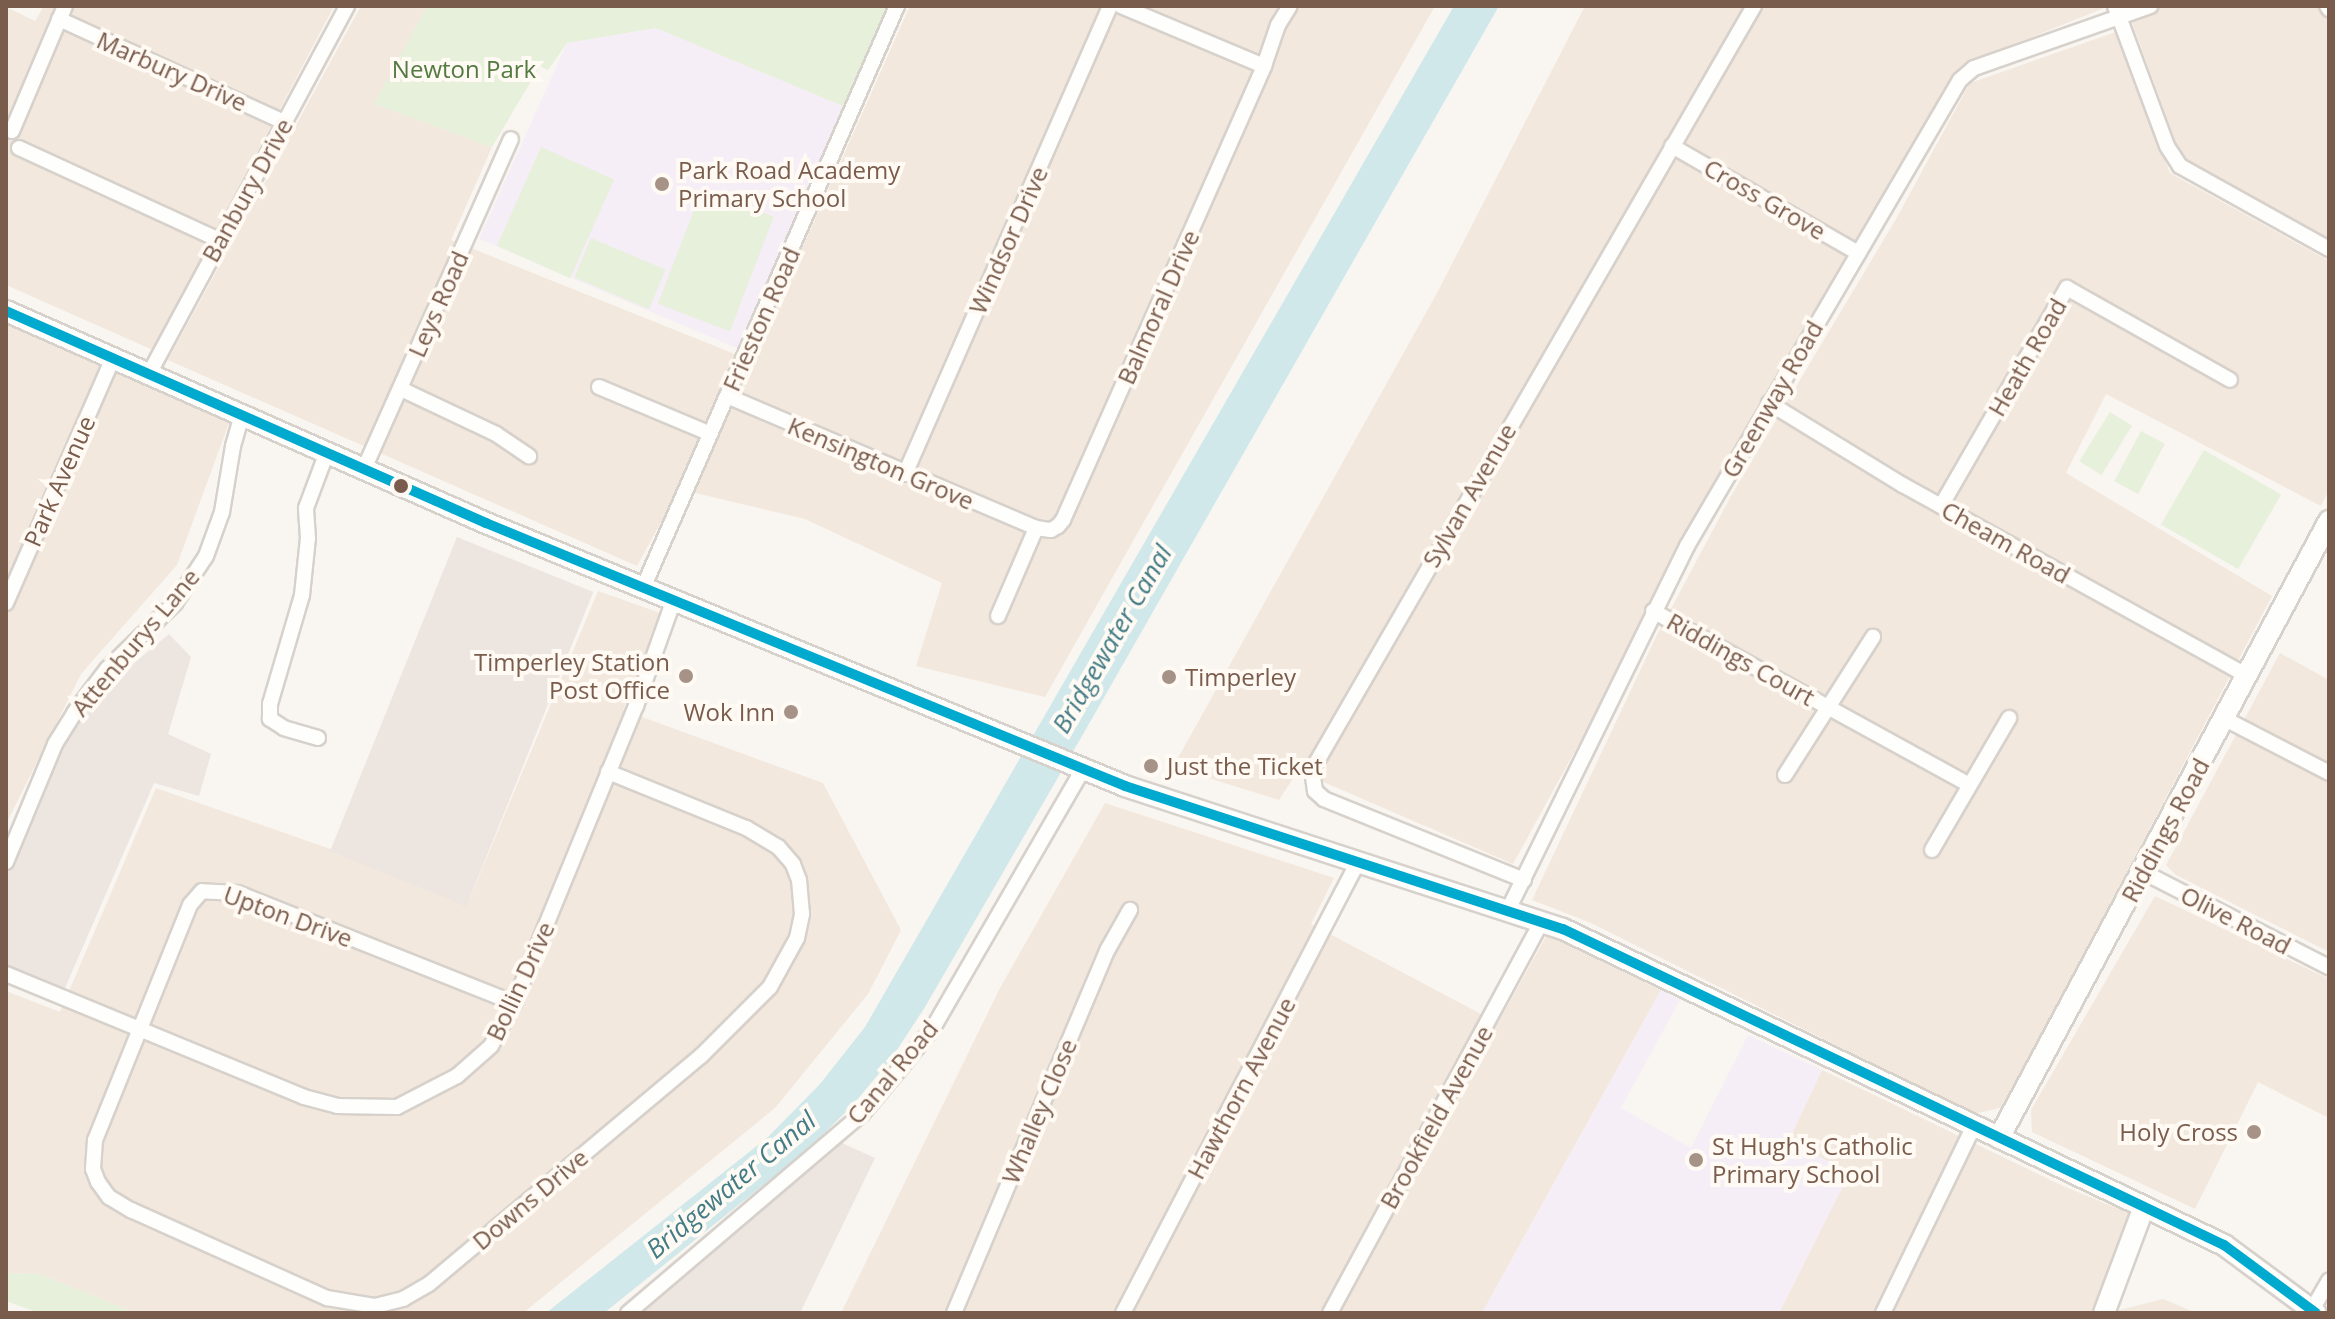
<!DOCTYPE html>
<html>
<head>
<meta charset="utf-8">
<style>
  body { margin:0 }
  #map { position:relative; width:2335px; height:1319px; overflow:hidden; background:#f9f5f0; font-family:"Open Sans",sans-serif }
  div>[style] { position:absolute }
  [style*='--x'] { left:calc(var(--x)*1px); top:calc(var(--y)*1px); width:calc(var(--w)*1px); rotate:calc(var(--a)*1deg) }
  .residential>* { inset:0; background:#f2e8de }
  .industrial>* { inset:0; background:#ede5e0; transform-origin:0 0 }
  .education>* { inset:0; background:#f6eef6 }
  .green>* { inset:0; background:#e7f0db; transform-origin:0 0 }
  .water>* { inset:0; background:#d0e8ea }
  .roads { filter:drop-shadow(2px 0 #d7d1cb) drop-shadow(-2px 0 #d7d1cb) drop-shadow(0 2px #d7d1cb) drop-shadow(0 -2px #d7d1cb) }
  .street>* { height:14px; margin:-7px; padding:0 7px; transform-origin:7px; border-radius:7px; background:#fefefd }
  .secondary>* { height:20px; margin:-10px; padding:0 10px; transform-origin:10px; border-radius:10px; background:#fefefd }
  .bus-1>* { height:10px; margin:-5px; padding:0 5px; transform-origin:5px; border-radius:5px; background:#00a9ce }
  .dots>* { width:22px; height:22px; translate:-50% -50%; box-sizing:border-box; border:4px solid #fffaf3; border-radius:50% }
  span { translate:-50% -50%; white-space:nowrap; text-align:center; line-height:1.15; -webkit-text-stroke:8px #fffaf3; paint-order:stroke }
  .park-label { font-size:24px; color:#537a41 }
  .street-label { font-size:24px; color:#7a5c4d }
  .poi-label { font-size:24px; color:#7a5c4d }
  .left { translate:0 -50%; text-align:left }
  .right { translate:-100% -50%; text-align:right }
  .water-label { font-size:26px; color:#437c86; font-style:italic }
  .frame { position:absolute; inset:0; border:8px solid #7a5c4d; pointer-events:none }
</style>
</head>
<body>
<div id="map">
  <div class="residential">
    <i style="clip-path:polygon(44px 6px,334px 6px,153px 350px,6px 285px,6px 7px,35px 21px)"></i>
    <i style="clip-path:polygon(361px 6px,427px 6px,375px 104px,492px 147px,451px 240px,752px 361px,910px 6px,1435px 6px,1045px 697px,916px 666px,942px 583px,805px 519px,679px 489px,637px 566px,168px 360px)"></i>
    <i style="clip-path:polygon(1585px 6px,2107px 7px,1962px 65px,1792px 354px,1513px 864px,1298px 771px,1279px 800px,1173px 767px,1437px 293px)"></i>
    <i style="clip-path:polygon(2126px 6px,2329px 6px,2329px 238px,2182px 159px)"></i>
    <i style="clip-path:polygon(2116px 32px,2170px 173px,2329px 261px,2329px 490px,2321px 506px,2106px 394px,2066px 473px,2272px 596px,2003px 1107px,1974px 1114px,1591px 923px,1532px 900px,1656px 637px,1731px 496px,1896px 219px,1970px 83px)"></i>
    <i style="clip-path:polygon(6px 317px,230px 420px,177px 565px,81px 674px,6px 824px)"></i>
    <i style="clip-path:polygon(598px 591px,663px 614px,623px 710px,823px 783px,901px 930px,868px 994px,775px 1108px,523px 1313px,136px 1313px,39px 1274px,6px 1273px,6px 991px,60px 1012px,156px 788px,470px 898px)"></i>
    <i style="clip-path:polygon(2280px 653px,2329px 680px,2329px 952px,2176px 875px,2166px 865px)"></i>
    <i style="clip-path:polygon(1105px 803px,1334px 878px,1311px 924px,1498px 1023px,1547px 935px,1661px 990px,1482px 1313px,841px 1313px,1000px 988px)"></i>
    <i style="clip-path:polygon(2155px 896px,2329px 979px,2329px 1118px,2258px 1082px,2195px 1209px,2032px 1132px,2031px 1110px)"></i>
    <i style="clip-path:polygon(1822px 1070px,2063px 1186px,2131px 1214px,2095px 1313px,1779px 1313px,1850px 1172px,1788px 1142px)"></i>
    <i style="clip-path:polygon(2163px 1299px,2196px 1313px,2108px 1313px)"></i>
  </div>
  <div class="industrial">
    <i style="left:457px;top:537px;width:147px;height:339px;rotate:22deg"></i>
    <i style="clip-path:polygon(169px 634px,191px 657px,168px 734px,211px 754px,199px 796px,154px 783px,62px 995px,6px 967px,6px 875px,71px 726px,102px 690px)"></i>
    <i style="clip-path:polygon(840px 1142px,875px 1158px,800px 1313px,637px 1313px)"></i>
  </div>
  <div class="education">
    <i style="clip-path:polygon(657px 28px,852px 110px,746px 352px,479px 239px,567px 43px)"></i>
    <i style="clip-path:polygon(1661px 990px,1680px 1000px,1621px 1108px,1691px 1148px,1748px 1035px,1822px 1070px,1788px 1142px,1850px 1172px,1779px 1313px,1482px 1313px)"></i>
  </div>
  <div class="green">
    <i style="clip-path:polygon(427px 6px,899px 6px,852px 110px,656px 28px,567px 43px,548px 70px,540px 66px,492px 147px,374px 104px)"></i>
    <i style="left:541px;top:147px;width:80px;height:108px;rotate:24deg"></i>
    <i style="left:702px;top:189px;width:77px;height:123px;rotate:21deg"></i>
    <i style="left:591px;top:238px;width:81px;height:43px;rotate:23deg"></i>
    <i style="left:2110px;top:412px;width:26px;height:58px;rotate:32deg"></i>
    <i style="left:2141px;top:431px;width:27px;height:57px;rotate:28deg"></i>
    <i style="left:2204px;top:450px;width:89px;height:86px;rotate:30deg"></i>
    <i style="clip-path:polygon(6px 1273px,39px 1274px,136px 1313px,39px 1313px,6px 1301px)"></i>
  </div>
  <div class="water">
    <i style="clip-path:polygon(1454px 6px,1499px 6px,1082px 736px,925px 1007px,891px 1059px,851px 1107px,807px 1150px,604px 1313px,546px 1313px,768px 1137px,820px 1084px,865px 1027px)"></i>
  </div>
  <div class="roads">
    <div class="street">
      <i style="--x:1121;--y:6;--w:155;--a:22.8"></i>
      <i style="--x:2115;--y:6;--w:149;--a:69.6"></i>
      <i style="--x:2167;--y:146;--w:24;--a:57"></i>
      <i style="--x:2180;--y:166;--w:171;--a:29.1"></i>
      <i style="--x:2327;--y:6;--w:4;--a:56"></i>
      <i style="--x:59;--y:19;--w:247;--a:24.6"></i>
      <i style="--x:12;--y:131;--w:136;--a:-67"></i>
      <i style="--x:1672;--y:146;--w:215;--a:29.9"></i>
      <i style="--x:19;--y:148;--w:220;--a:24.7"></i>
      <i style="--x:149;--y:374;--w:418;--a:-61.7"></i>
      <i style="--x:599;--y:387;--w:121;--a:22.8"></i>
      <i style="--x:401;--y:389;--w:105;--a:25.3"></i>
      <i style="--x:496;--y:434;--w:40;--a:34"></i>
      <i style="--x:727;--y:396;--w:336;--a:23.1"></i>
      <i style="--x:1036;--y:528;--w:15;--a:8"></i>
      <i style="--x:1051;--y:530;--w:8;--a:-30"></i>
      <i style="--x:1058;--y:526;--w:8;--a:-50"></i>
      <i style="--x:1063;--y:520;--w:497;--a:-66.1"></i>
      <i style="--x:1264;--y:66;--w:43;--a:-71.1"></i>
      <i style="--x:1278;--y:25;--w:22;--a:-58"></i>
      <i style="--x:1769;--y:403;--w:157;--a:31.5"></i>
      <i style="--x:1903;--y:485;--w:393;--a:29"></i>
      <i style="--x:364;--y:469;--w:361;--a:-66"></i>
      <i style="--x:905;--y:474;--w:511;--a:-66.34"></i>
      <i style="--x:1941;--y:506;--w:252;--a:-60"></i>
      <i style="--x:2067;--y:288;--w:187;--a:29.4"></i>
      <i style="--x:643;--y:588;--w:635;--a:-66.42"></i>
      <i style="--x:6;--y:603;--w:267;--a:-66.4"></i>
      <i style="--x:1653;--y:611;--w:361;--a:28.8"></i>
      <i style="--x:998;--y:616;--w:96;--a:-66.6"></i>
      <i style="--x:2225;--y:719;--w:117;--a:27.4"></i>
      <i style="--x:318;--y:738;--w:35;--a:-164"></i>
      <i style="--x:284;--y:728;--w:17;--a:-147"></i>
      <i style="--x:270;--y:719;--w:15;--a:-90"></i>
      <i style="--x:270;--y:704;--w:114;--a:-73.6"></i>
      <i style="--x:302;--y:595;--w:57;--a:-84"></i>
      <i style="--x:308;--y:538;--w:30;--a:-94"></i>
      <i style="--x:306;--y:508;--w:60;--a:-69.4"></i>
      <i style="--x:1785;--y:775;--w:164;--a:-57.5"></i>
      <i style="--x:1932;--y:850;--w:153;--a:-59.7"></i>
      <i style="--x:6;--y:862;--w:128;--a:-67.4"></i>
      <i style="--x:55;--y:744;--w:36;--a:-58"></i>
      <i style="--x:74;--y:713;--w:55;--a:-53.1"></i>
      <i style="--x:107;--y:669;--w:95;--a:-44.1"></i>
      <i style="--x:175;--y:603;--w:56;--a:-56.6"></i>
      <i style="--x:206;--y:556;--w:47;--a:-70"></i>
      <i style="--x:222;--y:512;--w:67;--a:-80.5"></i>
      <i style="--x:233;--y:446;--w:32;--a:-74"></i>
      <i style="--x:2143;--y:872;--w:209;--a:27.1"></i>
      <i style="--x:1524;--y:880;--w:216;--a:-158"></i>
      <i style="--x:1324;--y:799;--w:12;--a:-138"></i>
      <i style="--x:1315;--y:791;--w:21;--a:-98"></i>
      <i style="--x:1312;--y:770;--w:883;--a:-59.95"></i>
      <i style="--x:1508;--y:910;--w:406;--a:-63.8"></i>
      <i style="--x:1687;--y:546;--w:540;--a:-59.64"></i>
      <i style="--x:1960;--y:80;--w:18;--a:-41"></i>
      <i style="--x:1974;--y:68;--w:187;--a:-19.4"></i>
      <i style="--x:6;--y:974;--w:322;--a:22.4"></i>
      <i style="--x:304;--y:1097;--w:34;--a:15"></i>
      <i style="--x:337;--y:1106;--w:60;--a:1"></i>
      <i style="--x:397;--y:1107;--w:68;--a:-27.3"></i>
      <i style="--x:457;--y:1076;--w:45;--a:-41.4"></i>
      <i style="--x:491;--y:1046;--w:49;--a:-61.9"></i>
      <i style="--x:514;--y:1003;--w:321;--a:-67.7"></i>
      <i style="--x:636;--y:706;--w:110;--a:-70.4"></i>
      <i style="--x:514;--y:1003;--w:298;--a:-158.3"></i>
      <i style="--x:237;--y:893;--w:35;--a:-177"></i>
      <i style="--x:202;--y:891;--w:18;--a:131"></i>
      <i style="--x:190;--y:905;--w:253;--a:112"></i>
      <i style="--x:95;--y:1140;--w:29;--a:94"></i>
      <i style="--x:93;--y:1169;--w:14;--a:69"></i>
      <i style="--x:98;--y:1182;--w:19;--a:54"></i>
      <i style="--x:109;--y:1197;--w:26;--a:31"></i>
      <i style="--x:131;--y:1210;--w:215;--a:24.2"></i>
      <i style="--x:327;--y:1298;--w:49;--a:9.5"></i>
      <i style="--x:375;--y:1306;--w:29;--a:-14"></i>
      <i style="--x:403;--y:1299;--w:30;--a:-30"></i>
      <i style="--x:429;--y:1284;--w:355;--a:-40"></i>
      <i style="--x:701;--y:1056;--w:98;--a:-45"></i>
      <i style="--x:770;--y:987;--w:56;--a:-61.1"></i>
      <i style="--x:797;--y:938;--w:25;--a:-78"></i>
      <i style="--x:802;--y:914;--w:34;--a:-95"></i>
      <i style="--x:799;--y:880;--w:17;--a:-111"></i>
      <i style="--x:793;--y:864;--w:23;--a:-131"></i>
      <i style="--x:778;--y:847;--w:37;--a:-149"></i>
      <i style="--x:746;--y:828;--w:149;--a:-157.9"></i>
      <i style="--x:2312;--y:1310;--w:34;--a:-60"></i>
      <i style="--x:628;--y:1313;--w:307;--a:-40.4"></i>
      <i style="--x:862;--y:1114;--w:56;--a:-50.1"></i>
      <i style="--x:898;--y:1071;--w:55;--a:-50.9"></i>
      <i style="--x:933;--y:1028;--w:299;--a:-59.9"></i>
      <i style="--x:954;--y:1313;--w:395;--a:-67.1"></i>
      <i style="--x:1108;--y:949;--w:45;--a:-60.6"></i>
      <i style="--x:1123;--y:1313;--w:509;--a:-62.48"></i>
      <i style="--x:1330;--y:1313;--w:446;--a:-61.6"></i>
      <i style="--x:1883;--y:1313;--w:208;--a:-64.1"></i>
    </div>
    <div class="secondary">
      <i style="--x:6;--y:311;--w:525;--a:23.83"></i>
      <i style="--x:486;--y:523;--w:691;--a:22.37"></i>
      <i style="--x:1125;--y:786;--w:461;--a:18.1"></i>
      <i style="--x:1563;--y:929;--w:733;--a:25.55"></i>
      <i style="--x:2224;--y:1245;--w:114;--a:36.5"></i>
      <i style="--x:1999;--y:1138;--w:700;--a:-61.86"></i>
      <i style="--x:2104;--y:1313;--w:111;--a:-69.4"></i>
    </div>
  </div>
  <div class="bus-1">
    <i style="--x:6;--y:311;--w:525;--a:23.83"></i>
    <i style="--x:486;--y:523;--w:691;--a:22.37"></i>
    <i style="--x:1125;--y:786;--w:461;--a:18.1"></i>
    <i style="--x:1563;--y:929;--w:733;--a:25.55"></i>
    <i style="--x:2224;--y:1245;--w:114;--a:36.5"></i>
  </div>
  <div class="dots">
    <i style="left:662px;top:184px;background:#a69286"></i>
    <i style="left:401px;top:486px;background:#7a5c4d"></i>
    <i style="left:686px;top:676px;background:#a69286"></i>
    <i style="left:1169px;top:677px;background:#a69286"></i>
    <i style="left:791px;top:712px;background:#a69286"></i>
    <i style="left:1151px;top:766px;background:#a69286"></i>
    <i style="left:2254px;top:1132px;background:#a69286"></i>
    <i style="left:1696px;top:1160px;background:#a69286"></i>
  </div>
  <div class="park-label">
    <span style="left:464px;top:69px">Newton Park</span>
  </div>
  <div class="street-label">
    <span style="left:172px;top:71px;rotate:24deg">Marbury Drive</span>
    <span style="left:247px;top:190px;rotate:-61deg">Banbury Drive</span>
    <span style="left:1765px;top:199px;rotate:30deg">Cross Grove</span>
    <span style="left:1008px;top:240px;rotate:-66deg">Windsor Drive</span>
    <span style="left:438px;top:304px;rotate:-66deg">Leys Road</span>
    <span style="left:1158px;top:307px;rotate:-66deg">Balmoral Drive</span>
    <span style="left:761px;top:319px;rotate:-66deg">Frieston Road</span>
    <span style="left:2027px;top:357px;rotate:-60deg">Heath Road</span>
    <span style="left:1772px;top:399px;rotate:-60deg">Greenway Road</span>
    <span style="left:881px;top:463px;rotate:23deg">Kensington Grove</span>
    <span style="left:59px;top:481px;rotate:-66deg">Park Avenue</span>
    <span style="left:1469px;top:495px;rotate:-60deg">Sylvan Avenue</span>
    <span style="left:2006px;top:542px;rotate:29deg">Cheam Road</span>
    <span style="left:135px;top:642px;rotate:-50deg">Attenburys Lane</span>
    <span style="left:1741px;top:659px;rotate:29deg">Riddings Court</span>
    <span style="left:2165px;top:830px;rotate:-62deg">Riddings Road</span>
    <span style="left:288px;top:916px;rotate:20deg">Upton Drive</span>
    <span style="left:2236px;top:920px;rotate:27deg">Olive Road</span>
    <span style="left:520px;top:981px;rotate:-65deg">Bollin Drive</span>
    <span style="left:892px;top:1072px;rotate:-50deg">Canal Road</span>
    <span style="left:1241px;top:1088px;rotate:-62deg">Hawthorn Avenue</span>
    <span style="left:1039px;top:1111px;rotate:-67deg">Whalley Close</span>
    <span style="left:1436px;top:1117px;rotate:-61deg">Brookfield Avenue</span>
    <span style="left:530px;top:1199px;rotate:-40deg">Downs Drive</span>
  </div>
  <div class="poi-label">
    <span class="left" style="left:678px;top:184px">Park Road Academy<br>Primary School</span>
    <span class="right" style="left:670px;top:676px">Timperley Station<br>Post Office</span>
    <span class="left" style="left:1185px;top:677px">Timperley</span>
    <span class="right" style="left:775px;top:712px">Wok Inn</span>
    <span class="left" style="left:1167px;top:766px">Just the Ticket</span>
    <span class="right" style="left:2238px;top:1132px">Holy Cross</span>
    <span class="left" style="left:1712px;top:1160px">St Hugh's Catholic<br>Primary School</span>
  </div>
  <div class="water-label">
    <span style="left:1112px;top:639px;rotate:-60deg">Bridgewater Canal</span>
    <span style="left:731px;top:1185px;rotate:-40deg">Bridgewater Canal</span>
  </div>
  <div class="frame"></div>
</div>
</body>
</html>
